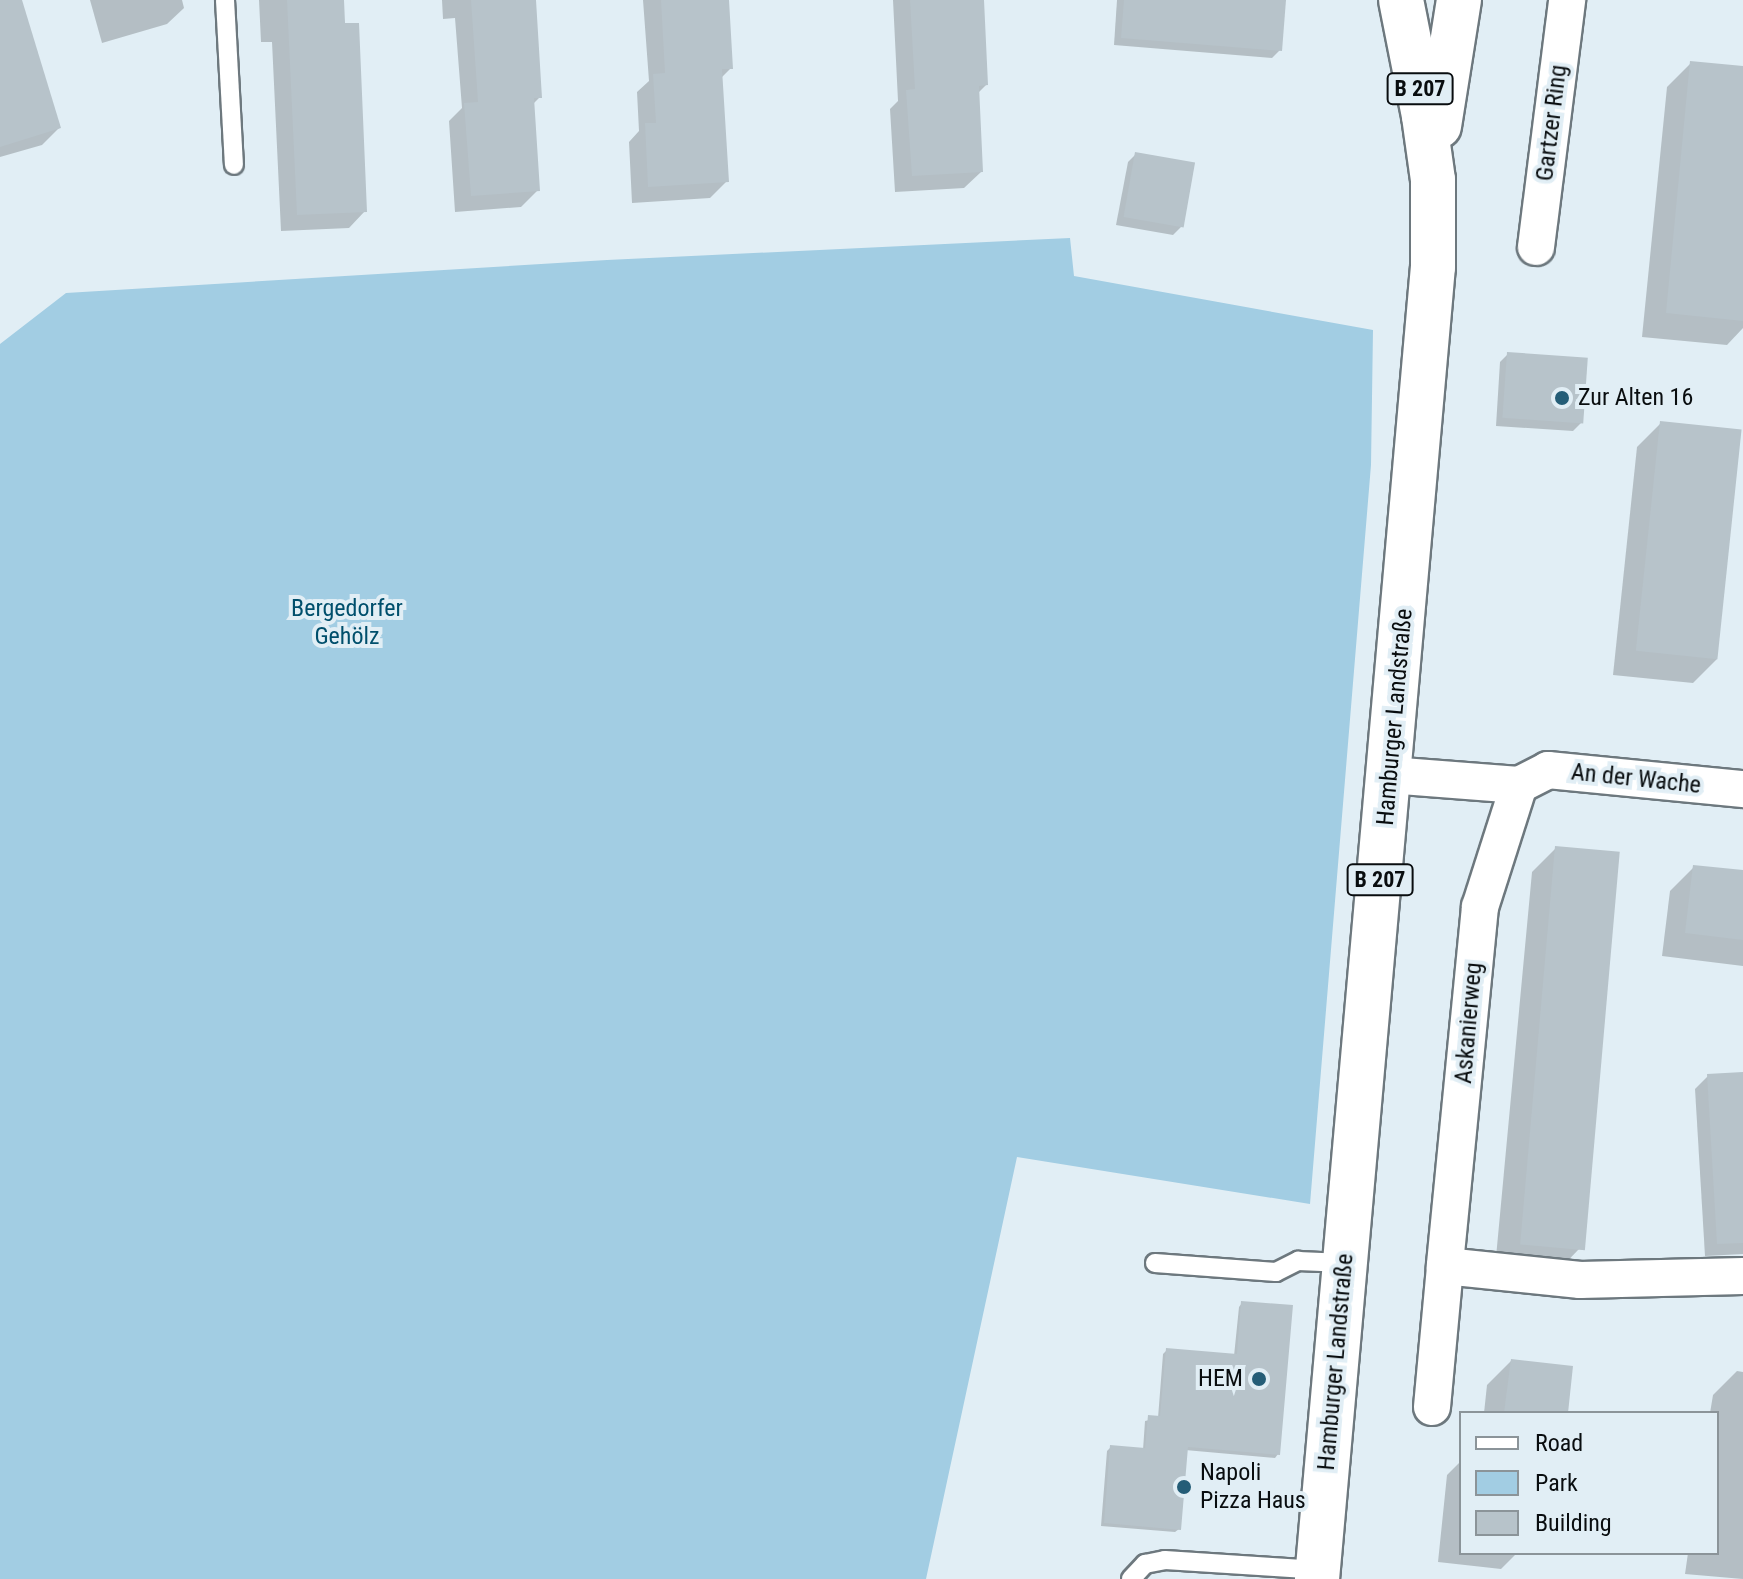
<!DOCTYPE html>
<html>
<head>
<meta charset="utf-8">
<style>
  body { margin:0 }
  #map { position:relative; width:1743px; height:1579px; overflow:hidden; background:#e1eef5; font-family:"Roboto Condensed",sans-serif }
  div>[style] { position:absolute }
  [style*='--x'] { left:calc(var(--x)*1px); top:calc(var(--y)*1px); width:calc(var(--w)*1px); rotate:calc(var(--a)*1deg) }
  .green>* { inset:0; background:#a2cde3 }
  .shadow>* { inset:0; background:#0003 }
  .building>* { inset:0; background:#b7c3ca; transform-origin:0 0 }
  .roads { filter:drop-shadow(2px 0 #6d787e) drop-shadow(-2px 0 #6d787e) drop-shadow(0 2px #6d787e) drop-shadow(0 -2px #6d787e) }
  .service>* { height:18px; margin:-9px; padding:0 9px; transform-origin:9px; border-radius:9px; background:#fff }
  .minor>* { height:36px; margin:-18px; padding:0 18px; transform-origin:18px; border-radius:18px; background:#fff }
  .primary>* { height:44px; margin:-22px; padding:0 22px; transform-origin:22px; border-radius:22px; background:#fff }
  .dots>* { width:22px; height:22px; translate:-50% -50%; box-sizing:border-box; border:4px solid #e1eef5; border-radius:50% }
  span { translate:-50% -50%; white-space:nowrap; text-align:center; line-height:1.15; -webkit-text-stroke:8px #e1eef5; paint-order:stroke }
  .shield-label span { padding:2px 6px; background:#e1eef5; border:2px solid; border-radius:6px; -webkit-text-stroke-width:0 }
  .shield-label { font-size:22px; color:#090d0f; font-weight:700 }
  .street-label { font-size:24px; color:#090d0f }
  .poi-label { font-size:24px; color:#090d0f }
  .left { translate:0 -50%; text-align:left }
  .right { translate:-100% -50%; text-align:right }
  .park-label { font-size:24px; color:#004f6c }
  .legend { position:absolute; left:1459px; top:1411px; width:260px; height:144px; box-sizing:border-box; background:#e1eef5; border:2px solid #8b9499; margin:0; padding:10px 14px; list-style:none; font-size:24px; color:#090d0f }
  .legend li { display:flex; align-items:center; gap:16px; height:40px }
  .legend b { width:40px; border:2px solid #8b9499 }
</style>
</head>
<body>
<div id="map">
  <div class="green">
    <i style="clip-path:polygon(1070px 238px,1074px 276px,1373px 330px,1371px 465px,1310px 1204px,1017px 1157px,926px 1579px,0 1579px,0 344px,66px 293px,607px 260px)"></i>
  </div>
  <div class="shadow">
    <i style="clip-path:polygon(0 0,20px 0,59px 128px,42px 145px,0 157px)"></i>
    <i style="clip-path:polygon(90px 0,182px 0,184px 8px,167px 24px,102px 43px)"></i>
    <i style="clip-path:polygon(259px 0,342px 0,365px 211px,349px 228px,281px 231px,272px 42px,261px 42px)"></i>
    <i style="clip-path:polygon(442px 0,534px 0,540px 97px,532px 105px,538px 190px,521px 207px,455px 212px,449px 121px,462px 108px,455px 18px,443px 19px)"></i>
    <i style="clip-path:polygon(643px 0,727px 0,731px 68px,721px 78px,727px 181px,710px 198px,632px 203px,629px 142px,639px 131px,637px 92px,649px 81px)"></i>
    <i style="clip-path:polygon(893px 0,982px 0,986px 85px,977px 94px,981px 172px,964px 188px,895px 192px,890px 109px,898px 101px)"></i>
    <i style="clip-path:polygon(1117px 0,1284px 0,1280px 50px,1272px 58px,1114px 45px)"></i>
    <i style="clip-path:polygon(1691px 63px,1743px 68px,1743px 328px,1727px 345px,1642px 337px,1667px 87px)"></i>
    <i style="clip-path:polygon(1136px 154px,1181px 227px,1173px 235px,1116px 225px,1128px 162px)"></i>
    <i style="clip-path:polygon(1508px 354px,1581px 423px,1573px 431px,1496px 426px,1500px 362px)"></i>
    <i style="clip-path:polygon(1661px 423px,1717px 659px,1693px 683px,1613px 675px,1637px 447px)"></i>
    <i style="clip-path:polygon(1556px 848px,1579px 1249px,1555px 1274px,1495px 1268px,1532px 872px)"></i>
    <i style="clip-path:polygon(1694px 867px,1743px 872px,1743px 966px,1662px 956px,1670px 891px)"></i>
    <i style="clip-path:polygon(1743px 1074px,1743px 1254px,1705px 1256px,1695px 1089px,1708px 1076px)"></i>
    <i style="clip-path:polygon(1242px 1303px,1278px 1454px,1275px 1458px,1185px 1450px,1179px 1529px,1175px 1532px,1101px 1526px,1107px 1451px,1111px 1447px,1143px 1450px,1145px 1421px,1158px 1418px,1163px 1354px,1167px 1350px,1234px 1356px,1239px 1307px)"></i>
    <i style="clip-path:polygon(1511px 1361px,1566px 1413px,1484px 1413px,1487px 1385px)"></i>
    <i style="clip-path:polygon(1737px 1371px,1743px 1372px,1743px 1579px,1685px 1574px,1688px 1553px,1717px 1553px,1717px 1413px,1710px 1413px,1713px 1395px)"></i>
    <i style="clip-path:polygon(1461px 1461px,1461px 1553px,1517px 1553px,1501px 1569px,1438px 1562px,1447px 1475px)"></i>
  </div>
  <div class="building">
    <i style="clip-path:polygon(0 0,22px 0,61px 128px,0 147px)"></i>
    <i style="clip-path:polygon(287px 0,344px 0,345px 23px,359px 23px,367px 212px,297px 215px)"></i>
    <i style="clip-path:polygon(471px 0,536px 0,542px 98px,534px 98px,540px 191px,471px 196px,464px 103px,478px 102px)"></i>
    <i style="clip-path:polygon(661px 0,729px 0,733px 69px,722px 69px,729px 182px,648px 187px,645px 123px,656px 123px,653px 74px,665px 73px)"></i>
    <i style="clip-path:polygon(910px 0,984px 0,988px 85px,979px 86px,983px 172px,912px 176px,906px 90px,915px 89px)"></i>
    <i style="clip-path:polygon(1124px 0,1286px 0,1282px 51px,1121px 38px)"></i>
    <i style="clip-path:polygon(1690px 61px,1743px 66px,1743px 321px,1666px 313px)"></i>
    <i style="left:1135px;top:152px;width:61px;height:66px;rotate:10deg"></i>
    <i style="left:1507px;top:352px;width:81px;height:66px;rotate:4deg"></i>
    <i style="left:1660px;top:421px;width:82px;height:231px;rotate:6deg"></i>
    <i style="left:1555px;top:846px;width:65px;height:400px;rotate:5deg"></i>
    <i style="clip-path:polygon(1693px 865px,1743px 870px,1743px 940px,1685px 933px)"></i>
    <i style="clip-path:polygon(1743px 1072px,1743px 1243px,1717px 1244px,1707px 1074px)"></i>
    <i style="clip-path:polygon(1241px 1301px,1293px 1305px,1280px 1455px,1188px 1447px,1181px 1530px,1104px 1523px,1110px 1445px,1145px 1448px,1148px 1415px,1160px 1416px,1166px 1348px,1237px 1354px)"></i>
    <i style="clip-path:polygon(1511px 1359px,1573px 1366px,1568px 1413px,1504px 1413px)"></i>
  </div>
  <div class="roads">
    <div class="service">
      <i style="--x:225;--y:0;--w:165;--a:86.9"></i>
      <i style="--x:1155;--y:1263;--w:121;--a:4.3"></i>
      <i style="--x:1276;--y:1272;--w:25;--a:-27"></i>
      <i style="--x:1298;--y:1261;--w:47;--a:2.4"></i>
      <i style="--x:1131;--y:1579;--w:21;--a:-47"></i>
      <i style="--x:1145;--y:1564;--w:20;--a:-11"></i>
      <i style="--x:1165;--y:1560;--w:153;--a:3.7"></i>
    </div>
    <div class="minor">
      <i style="--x:1536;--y:247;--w:249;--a:-82.8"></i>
      <i style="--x:1389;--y:775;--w:130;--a:4.4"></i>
      <i style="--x:1519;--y:785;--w:33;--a:-27"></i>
      <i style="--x:1548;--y:770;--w:196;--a:5.6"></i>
      <i style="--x:1519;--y:785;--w:128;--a:107.7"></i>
      <i style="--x:1480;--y:907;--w:361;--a:95.6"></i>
      <i style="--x:1445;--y:1266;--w:136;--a:5.9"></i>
      <i style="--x:1580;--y:1280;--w:163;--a:-1.4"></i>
      <i style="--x:1432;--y:1407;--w:142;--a:-84.7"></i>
    </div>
    <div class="primary">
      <i style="--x:1439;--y:126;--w:128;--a:-81"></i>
      <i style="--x:1317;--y:1579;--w:1317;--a:-84.95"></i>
      <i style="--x:1433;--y:267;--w:87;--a:-90"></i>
      <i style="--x:1433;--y:180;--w:65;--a:-98"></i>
      <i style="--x:1424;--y:116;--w:118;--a:-101.2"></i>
    </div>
  </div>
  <div class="dots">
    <i style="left:1562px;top:398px;background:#245d77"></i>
    <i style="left:1259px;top:1379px;background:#245d77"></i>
    <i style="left:1184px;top:1487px;background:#245d77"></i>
  </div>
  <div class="shield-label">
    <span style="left:1420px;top:89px">B 207</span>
    <span style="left:1380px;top:880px">B 207</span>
  </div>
  <div class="street-label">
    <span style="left:1552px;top:123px;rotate:-83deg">Gartzer Ring</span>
    <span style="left:1395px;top:717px;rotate:-85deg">Hamburger Landstraße</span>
    <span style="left:1636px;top:779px;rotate:6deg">An der Wache</span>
    <span style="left:1469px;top:1023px;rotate:-85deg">Askanierweg</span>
    <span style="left:1336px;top:1362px;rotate:-85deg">Hamburger Landstraße</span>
  </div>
  <div class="poi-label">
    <span class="left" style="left:1578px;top:398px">Zur Alten 16</span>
    <span class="right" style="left:1243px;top:1379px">HEM</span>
    <span class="left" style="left:1200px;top:1487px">Napoli<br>Pizza Haus</span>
  </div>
  <div class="park-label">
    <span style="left:347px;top:623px">Bergedorfer<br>Gehölz</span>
  </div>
  <ul class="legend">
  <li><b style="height:10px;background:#fff"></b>Road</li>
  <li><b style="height:22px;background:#a2cde3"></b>Park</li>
  <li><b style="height:22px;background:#b7c3ca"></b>Building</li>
  </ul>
</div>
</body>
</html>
